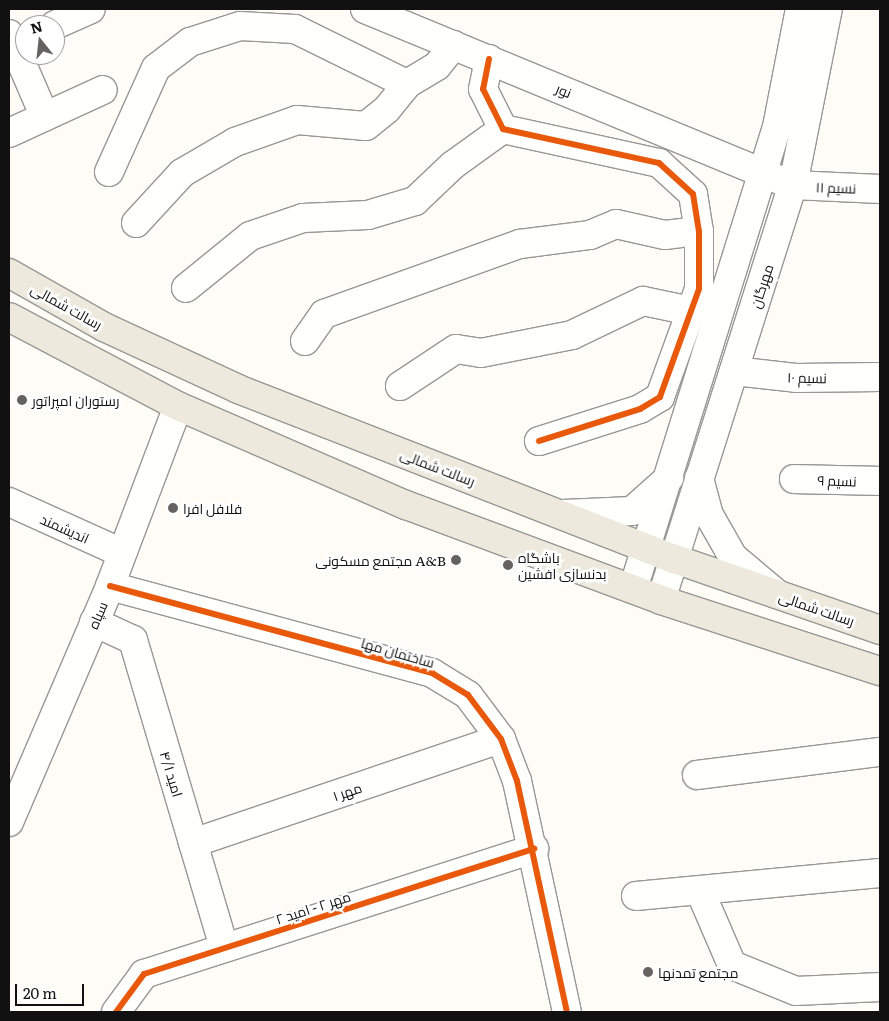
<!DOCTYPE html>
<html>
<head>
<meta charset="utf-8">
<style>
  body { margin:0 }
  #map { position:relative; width:889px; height:1021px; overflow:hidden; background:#fdfcf7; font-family:Literata,Cairo,serif }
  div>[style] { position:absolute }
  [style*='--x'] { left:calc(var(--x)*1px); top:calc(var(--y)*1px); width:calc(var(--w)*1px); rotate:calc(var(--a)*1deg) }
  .roads { filter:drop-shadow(1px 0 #979795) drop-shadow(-1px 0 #979795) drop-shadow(0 1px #979795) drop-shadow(0 -1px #979795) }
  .minor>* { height:28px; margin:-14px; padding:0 14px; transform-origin:14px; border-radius:14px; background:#fffffe }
  .major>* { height:28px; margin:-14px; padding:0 14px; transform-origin:14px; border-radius:14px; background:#ede9dc }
  .cycleway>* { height:6px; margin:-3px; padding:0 3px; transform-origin:3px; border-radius:3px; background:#e8590c }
  .dots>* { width:14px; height:14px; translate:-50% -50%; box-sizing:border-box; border:2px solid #fff; border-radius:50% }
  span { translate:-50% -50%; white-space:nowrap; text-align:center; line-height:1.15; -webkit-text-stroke:5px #fff; paint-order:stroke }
  .street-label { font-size:14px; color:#111 }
  .poi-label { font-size:14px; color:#111 }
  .left { translate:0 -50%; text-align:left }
  .right { translate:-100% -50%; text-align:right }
  .frame { position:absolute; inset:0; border:10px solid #111; pointer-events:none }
  .north { position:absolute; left:15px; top:15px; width:50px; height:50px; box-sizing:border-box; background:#fff; border:1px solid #a0a0a0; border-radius:50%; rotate:344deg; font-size:14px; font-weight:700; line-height:20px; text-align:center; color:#111 }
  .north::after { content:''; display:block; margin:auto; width:18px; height:22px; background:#646362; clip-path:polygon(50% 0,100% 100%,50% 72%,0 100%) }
  .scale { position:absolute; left:15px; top:984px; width:69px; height:22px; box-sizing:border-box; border:2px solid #111; border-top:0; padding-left:6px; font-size:15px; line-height:18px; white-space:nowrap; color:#111; -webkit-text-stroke:4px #fff; paint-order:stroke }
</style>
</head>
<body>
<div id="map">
  <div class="roads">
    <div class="minor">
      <i style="--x:365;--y:9;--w:463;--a:22.4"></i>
      <i style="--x:793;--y:185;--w:87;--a:2.6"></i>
      <i style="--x:55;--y:25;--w:39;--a:-24"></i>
      <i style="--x:9;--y:34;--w:90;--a:66.6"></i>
      <i style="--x:489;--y:59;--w:31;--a:101"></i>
      <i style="--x:483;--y:89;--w:45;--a:63.4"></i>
      <i style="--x:503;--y:129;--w:160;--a:12.3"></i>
      <i style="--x:659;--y:163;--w:46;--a:42.4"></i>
      <i style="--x:693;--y:194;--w:37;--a:81"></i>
      <i style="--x:699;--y:231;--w:58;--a:90"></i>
      <i style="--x:699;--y:289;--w:115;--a:109.9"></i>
      <i style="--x:660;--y:397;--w:23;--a:149"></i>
      <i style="--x:640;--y:409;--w:106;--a:162.4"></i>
      <i style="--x:9;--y:133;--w:103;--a:-24.6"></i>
      <i style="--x:109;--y:172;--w:114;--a:-65.7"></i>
      <i style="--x:156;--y:68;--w:43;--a:-37.4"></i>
      <i style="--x:190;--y:42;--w:52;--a:-17.7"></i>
      <i style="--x:240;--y:26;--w:55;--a:3.1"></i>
      <i style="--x:295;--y:29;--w:125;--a:26.2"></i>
      <i style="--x:136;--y:223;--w:68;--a:-47.4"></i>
      <i style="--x:182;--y:173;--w:61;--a:-30.3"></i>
      <i style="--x:235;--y:142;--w:66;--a:-19.5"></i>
      <i style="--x:297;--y:120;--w:69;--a:5"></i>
      <i style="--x:366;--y:126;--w:27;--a:-39"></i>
      <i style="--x:387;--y:109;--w:32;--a:-51"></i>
      <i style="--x:407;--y:84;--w:35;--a:-31"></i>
      <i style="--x:437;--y:66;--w:27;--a:-51"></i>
      <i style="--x:186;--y:288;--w:82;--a:-39.1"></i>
      <i style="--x:250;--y:236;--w:56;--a:-18.8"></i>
      <i style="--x:303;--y:218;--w:65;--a:-2.6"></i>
      <i style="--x:368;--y:215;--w:49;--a:-16.6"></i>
      <i style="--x:415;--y:201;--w:52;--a:-43.5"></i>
      <i style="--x:453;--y:165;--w:62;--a:-35.8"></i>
      <i style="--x:305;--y:341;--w:33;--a:-55"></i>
      <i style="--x:324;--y:314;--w:208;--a:-19.7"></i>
      <i style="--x:520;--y:244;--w:71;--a:-7.3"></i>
      <i style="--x:590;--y:235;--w:28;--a:-23"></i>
      <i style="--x:616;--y:224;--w:50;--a:12.7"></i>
      <i style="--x:665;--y:235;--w:34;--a:-7"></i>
      <i style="--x:734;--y:371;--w:62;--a:6.4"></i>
      <i style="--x:796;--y:378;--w:84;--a:-0.7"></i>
      <i style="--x:400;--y:386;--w:67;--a:-33.5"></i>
      <i style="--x:456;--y:349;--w:25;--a:9"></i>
      <i style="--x:481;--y:353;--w:93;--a:-11.2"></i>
      <i style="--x:572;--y:335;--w:79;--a:-25.6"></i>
      <i style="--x:643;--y:301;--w:49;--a:11.8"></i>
      <i style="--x:699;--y:478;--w:38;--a:75"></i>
      <i style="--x:709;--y:515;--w:48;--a:60.3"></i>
      <i style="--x:733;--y:557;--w:57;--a:40.1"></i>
      <i style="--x:794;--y:479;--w:86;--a:1.3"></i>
      <i style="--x:9;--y:502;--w:124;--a:24.3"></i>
      <i style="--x:563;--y:514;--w:69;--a:-2.5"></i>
      <i style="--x:632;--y:511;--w:50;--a:-41.7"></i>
      <i style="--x:110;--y:586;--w:334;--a:15.1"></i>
      <i style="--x:432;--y:673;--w:42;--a:31.4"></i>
      <i style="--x:468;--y:695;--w:55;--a:53.1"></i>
      <i style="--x:501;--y:739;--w:45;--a:69.1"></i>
      <i style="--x:517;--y:781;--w:236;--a:77.8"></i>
      <i style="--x:633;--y:589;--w:484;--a:-72.7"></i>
      <i style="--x:777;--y:127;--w:120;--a:-79"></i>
      <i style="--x:661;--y:600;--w:435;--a:-72.4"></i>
      <i style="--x:793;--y:185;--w:179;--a:-78.8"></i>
      <i style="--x:94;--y:622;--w:43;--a:24.8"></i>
      <i style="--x:133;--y:640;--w:321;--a:73.5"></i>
      <i style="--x:697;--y:775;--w:184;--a:-7.2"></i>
      <i style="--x:9;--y:822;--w:257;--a:-66.8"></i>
      <i style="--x:110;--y:586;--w:192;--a:-69.3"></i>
      <i style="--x:193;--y:843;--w:325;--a:-18.7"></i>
      <i style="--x:700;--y:891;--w:81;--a:66.6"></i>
      <i style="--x:732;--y:965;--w:69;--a:22.1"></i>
      <i style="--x:796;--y:991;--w:84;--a:-2.7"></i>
      <i style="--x:636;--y:896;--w:245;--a:-5.4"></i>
      <i style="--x:116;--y:1012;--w:47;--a:-53.6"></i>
      <i style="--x:144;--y:974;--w:410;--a:-17.8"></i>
    </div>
    <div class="major">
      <i style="--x:9;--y:273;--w:109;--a:29.6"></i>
      <i style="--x:104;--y:327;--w:148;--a:24.8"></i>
      <i style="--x:238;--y:389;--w:469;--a:21.3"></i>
      <i style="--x:675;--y:559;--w:217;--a:19.1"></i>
      <i style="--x:9;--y:317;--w:191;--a:27.8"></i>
      <i style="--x:178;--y:406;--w:249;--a:23.5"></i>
      <i style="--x:406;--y:505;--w:272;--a:20.4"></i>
      <i style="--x:661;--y:600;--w:230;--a:18"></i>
    </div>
  </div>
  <div class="cycleway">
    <i style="--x:489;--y:59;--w:31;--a:101"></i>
    <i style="--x:483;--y:89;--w:45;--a:63.4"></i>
    <i style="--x:503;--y:129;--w:160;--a:12.3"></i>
    <i style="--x:659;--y:163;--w:46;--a:42.4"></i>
    <i style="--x:693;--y:194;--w:37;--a:81"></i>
    <i style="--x:699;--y:231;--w:58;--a:90"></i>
    <i style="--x:699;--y:289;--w:115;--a:109.9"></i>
    <i style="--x:660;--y:397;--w:23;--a:149"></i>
    <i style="--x:640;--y:409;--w:106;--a:162.4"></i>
    <i style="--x:110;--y:586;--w:334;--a:15.1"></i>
    <i style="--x:432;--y:673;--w:42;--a:31.4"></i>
    <i style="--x:468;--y:695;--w:55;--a:53.1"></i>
    <i style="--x:501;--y:739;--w:45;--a:69.1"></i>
    <i style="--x:517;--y:781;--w:236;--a:77.8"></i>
    <i style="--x:116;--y:1012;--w:47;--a:-53.6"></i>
    <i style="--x:144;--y:974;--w:410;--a:-17.8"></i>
  </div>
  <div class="dots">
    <i style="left:22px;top:400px;background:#646362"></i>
    <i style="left:173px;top:508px;background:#646362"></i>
    <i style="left:456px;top:560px;background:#646362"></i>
    <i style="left:508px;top:565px;background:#646362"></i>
    <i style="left:648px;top:972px;background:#646362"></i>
  </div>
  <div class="street-label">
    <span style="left:564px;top:90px;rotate:22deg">نور</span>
    <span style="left:836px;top:187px;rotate:2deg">نسیم ۱۱</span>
    <span style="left:761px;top:286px;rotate:-72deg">مهرگان</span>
    <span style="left:67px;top:306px;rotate:29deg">رسالت شمالی</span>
    <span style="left:807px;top:377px;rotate:1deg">نسیم ۱۰</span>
    <span style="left:438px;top:467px;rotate:21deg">رسالت شمالی</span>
    <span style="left:837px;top:480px;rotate:2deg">نسیم ۹</span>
    <span style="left:65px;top:528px;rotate:24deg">اندیشمند</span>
    <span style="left:817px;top:608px;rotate:19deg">رسالت شمالی</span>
    <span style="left:97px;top:615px;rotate:-67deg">سپاه</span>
    <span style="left:398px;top:652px;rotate:16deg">ساختمان مها</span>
    <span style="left:172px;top:774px;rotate:73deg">امید ۴/۱</span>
    <span style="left:347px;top:791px;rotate:-19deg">مهر ۱</span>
    <span style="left:313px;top:907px;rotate:-18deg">مهر ۲ - امید ۲</span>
  </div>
  <div class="poi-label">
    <span class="left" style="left:32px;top:400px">رستوران امپراتور</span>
    <span class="left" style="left:183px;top:508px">فلافل افرا</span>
    <span class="left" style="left:518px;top:565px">باشگاه<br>بدنسازی افشین</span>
    <span class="right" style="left:446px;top:560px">مجتمع مسکونی A&amp;B</span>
    <span class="left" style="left:658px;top:972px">مجتمع تمدنها</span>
  </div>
  <div class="frame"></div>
  <div class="north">N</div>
  <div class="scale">20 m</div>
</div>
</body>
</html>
